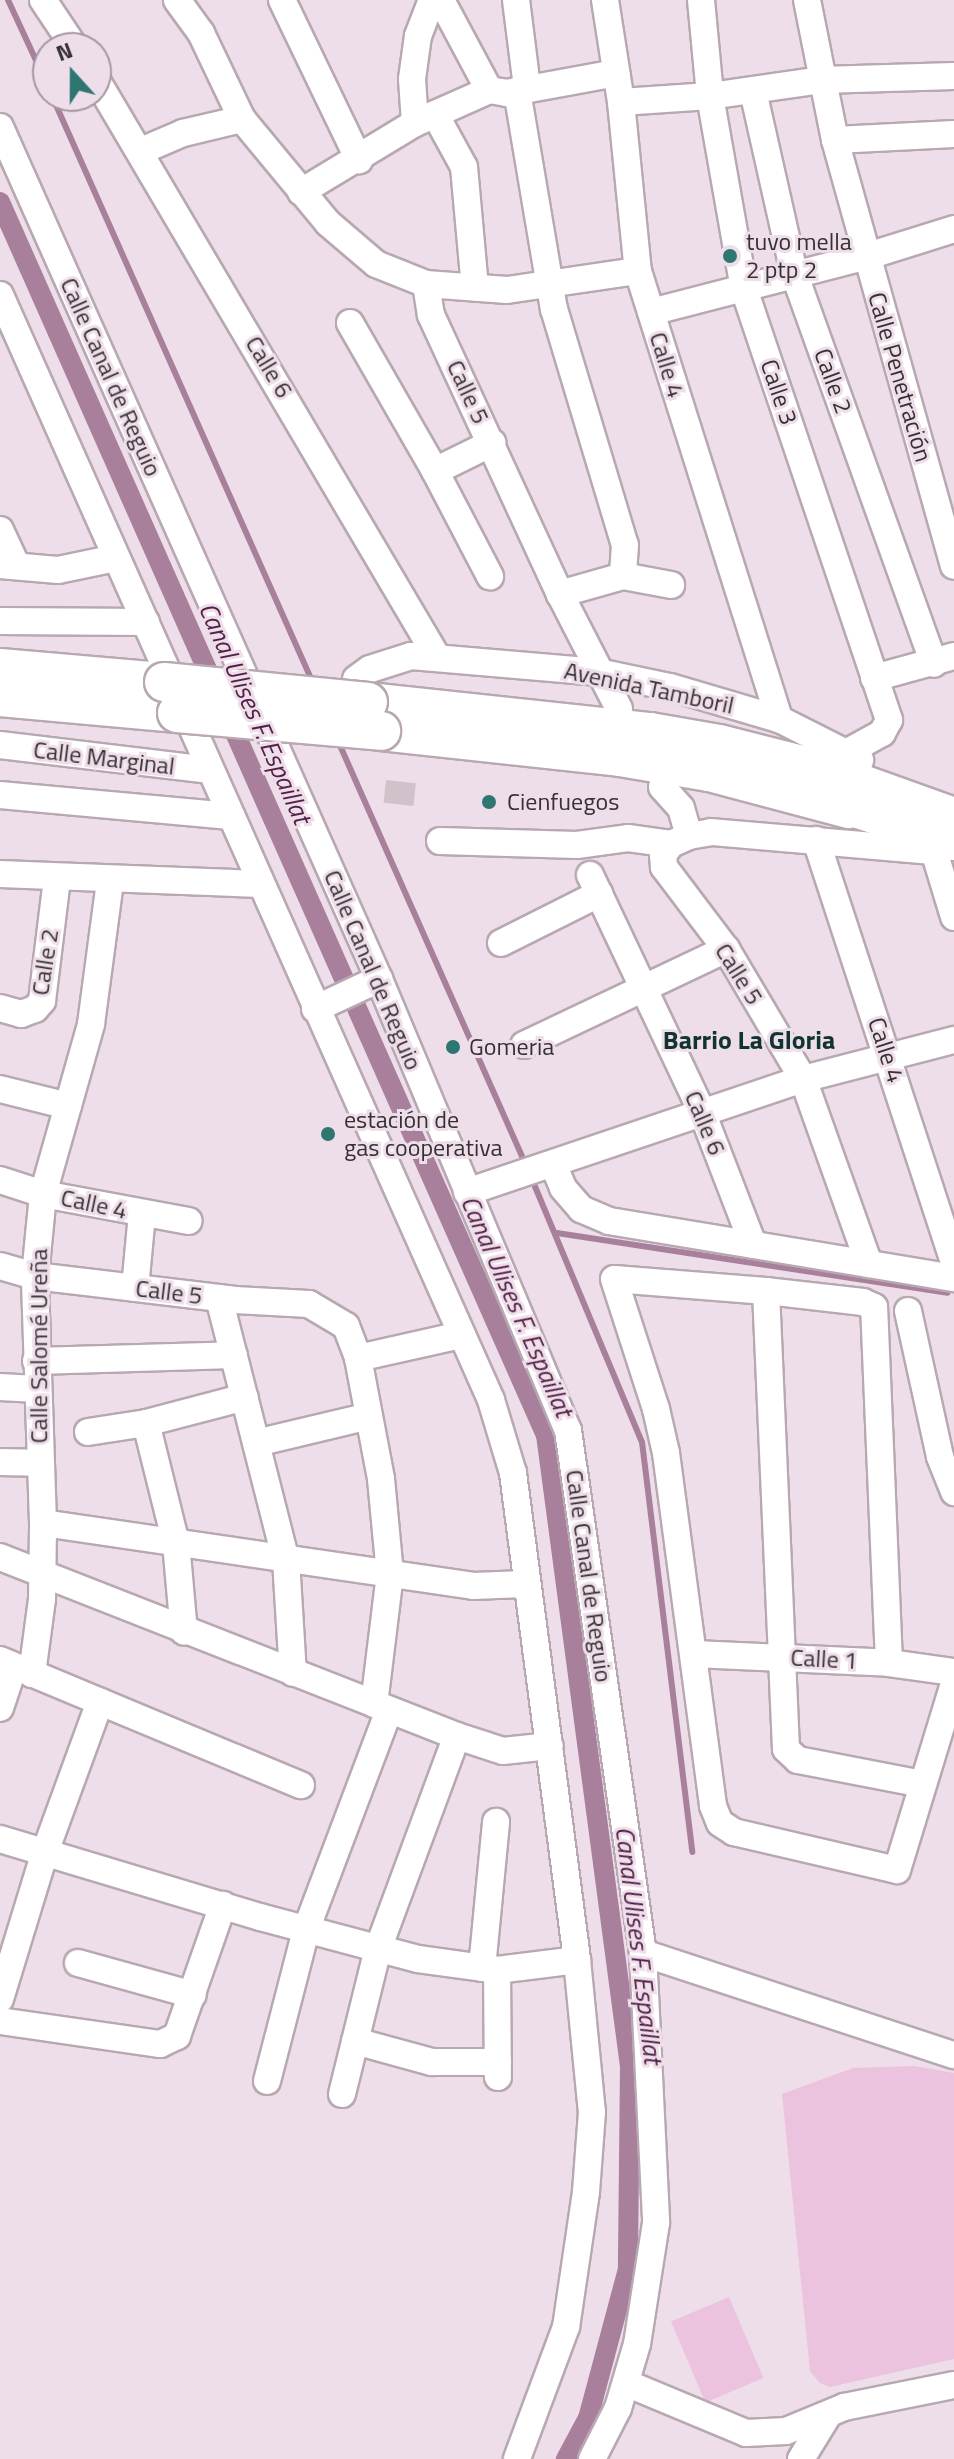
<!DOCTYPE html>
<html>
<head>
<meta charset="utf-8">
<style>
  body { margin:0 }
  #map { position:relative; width:954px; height:2459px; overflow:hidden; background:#eedee9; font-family:"Titillium Web",sans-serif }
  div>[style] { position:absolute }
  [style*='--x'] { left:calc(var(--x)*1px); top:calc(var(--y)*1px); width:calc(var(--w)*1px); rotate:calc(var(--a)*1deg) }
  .green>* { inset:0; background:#ebc3de; transform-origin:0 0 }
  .stream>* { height:6px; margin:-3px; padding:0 3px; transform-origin:3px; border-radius:3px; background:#a8809c }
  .canal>* { height:20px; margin:-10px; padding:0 10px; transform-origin:10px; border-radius:10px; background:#a8809c }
  .building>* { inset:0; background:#d0c1cb; transform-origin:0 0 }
  .roads { filter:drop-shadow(2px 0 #b7a8b2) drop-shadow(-2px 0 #b7a8b2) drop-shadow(0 2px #b7a8b2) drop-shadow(0 -2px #b7a8b2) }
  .minor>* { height:26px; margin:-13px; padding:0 13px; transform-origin:13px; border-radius:13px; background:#fff }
  .major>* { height:32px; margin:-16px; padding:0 16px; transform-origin:16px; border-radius:16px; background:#fff }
  .highway>* { height:38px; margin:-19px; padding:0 19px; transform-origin:19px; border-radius:19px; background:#fff }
  .bridges { filter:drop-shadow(2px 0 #b7a8b2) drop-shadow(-2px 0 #b7a8b2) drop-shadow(0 2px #b7a8b2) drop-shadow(0 -2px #b7a8b2) }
  .highway-bridge>* { height:38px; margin:-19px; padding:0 19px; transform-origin:19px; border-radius:19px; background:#fff }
  .dots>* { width:22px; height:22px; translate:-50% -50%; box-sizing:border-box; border:4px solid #eedee9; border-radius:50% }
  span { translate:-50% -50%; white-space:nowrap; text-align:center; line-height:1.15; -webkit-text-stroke:6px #eedee9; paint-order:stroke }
  .poi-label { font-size:24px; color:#363034 }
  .left { translate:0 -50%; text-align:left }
  .street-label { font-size:24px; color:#363034 }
  .water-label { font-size:26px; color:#532047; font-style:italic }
  .neighbourhood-label { font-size:26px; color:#113431; font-weight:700 }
  .north { position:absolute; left:32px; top:32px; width:80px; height:80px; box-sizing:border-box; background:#eedee9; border:2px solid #a498a1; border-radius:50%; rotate:339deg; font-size:22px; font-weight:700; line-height:32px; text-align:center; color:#363034 }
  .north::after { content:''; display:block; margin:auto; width:28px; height:36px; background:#2e7771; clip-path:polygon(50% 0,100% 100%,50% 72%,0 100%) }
</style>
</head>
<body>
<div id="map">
  <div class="green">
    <i style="clip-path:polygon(914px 2066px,954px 2073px,954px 2359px,830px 2387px,820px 2383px,810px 2371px,782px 2094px,853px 2068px)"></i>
    <i style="left:729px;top:2297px;width:88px;height:63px;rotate:67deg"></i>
  </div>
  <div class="stream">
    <i style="--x:8;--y:0;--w:95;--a:65.1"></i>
    <i style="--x:52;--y:96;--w:642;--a:66.03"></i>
    <i style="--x:338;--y:741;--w:465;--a:66.1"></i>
    <i style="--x:531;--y:1177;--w:287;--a:67.3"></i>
    <i style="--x:642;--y:1442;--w:413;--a:83"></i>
    <i style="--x:557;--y:1233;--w:395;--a:8.7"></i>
  </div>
  <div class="canal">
    <i style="--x:0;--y:202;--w:1348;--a:66.12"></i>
    <i style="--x:546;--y:1435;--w:637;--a:82.42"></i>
    <i style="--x:630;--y:2066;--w:203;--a:90.6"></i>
    <i style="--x:628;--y:2269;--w:154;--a:105"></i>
    <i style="--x:588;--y:2418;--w:47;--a:118.2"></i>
  </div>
  <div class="building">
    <i style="left:386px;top:780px;width:30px;height:23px;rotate:6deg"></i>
  </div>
  <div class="roads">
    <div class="minor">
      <i style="--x:43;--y:0;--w:58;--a:56.3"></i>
      <i style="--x:177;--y:0;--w:41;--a:54"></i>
      <i style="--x:201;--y:33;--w:95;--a:64.5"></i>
      <i style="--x:242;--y:119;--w:135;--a:50.4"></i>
      <i style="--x:328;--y:223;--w:63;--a:40.5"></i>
      <i style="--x:376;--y:264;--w:54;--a:21.8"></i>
      <i style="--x:426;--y:284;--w:81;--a:4.2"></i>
      <i style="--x:507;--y:290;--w:132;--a:-8.3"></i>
      <i style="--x:282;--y:0;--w:178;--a:64.3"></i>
      <i style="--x:441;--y:0;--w:102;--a:61.9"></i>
      <i style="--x:516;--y:0;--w:88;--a:82.8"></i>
      <i style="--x:605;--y:0;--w:103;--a:81.1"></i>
      <i style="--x:621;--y:102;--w:170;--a:84.3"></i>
      <i style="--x:638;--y:271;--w:470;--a:72.5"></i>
      <i style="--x:701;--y:0;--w:96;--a:84.6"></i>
      <i style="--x:710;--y:96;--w:196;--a:80"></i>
      <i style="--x:744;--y:289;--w:455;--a:71.4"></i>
      <i style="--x:889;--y:720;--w:15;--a:118"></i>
      <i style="--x:882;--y:733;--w:39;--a:151"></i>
      <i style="--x:807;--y:0;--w:143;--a:78.7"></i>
      <i style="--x:835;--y:140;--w:442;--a:74.4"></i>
      <i style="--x:96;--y:79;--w:671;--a:59.46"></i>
      <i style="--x:517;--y:91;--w:221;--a:80.4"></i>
      <i style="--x:554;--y:309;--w:246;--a:73.3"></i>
      <i style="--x:625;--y:545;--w:31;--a:94"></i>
      <i style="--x:623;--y:576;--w:66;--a:164.1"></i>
      <i style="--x:753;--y:91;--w:187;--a:77.3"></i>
      <i style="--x:794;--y:273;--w:415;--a:70.3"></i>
      <i style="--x:621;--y:102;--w:89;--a:-3.9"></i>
      <i style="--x:710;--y:96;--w:112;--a:-8.2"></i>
      <i style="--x:821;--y:80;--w:133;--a:-1.7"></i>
      <i style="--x:435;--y:114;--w:60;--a:61.3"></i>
      <i style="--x:464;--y:167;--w:121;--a:84.8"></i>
      <i style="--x:415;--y:123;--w:44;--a:-93.9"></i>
      <i style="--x:412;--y:79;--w:43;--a:-82.1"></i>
      <i style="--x:418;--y:36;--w:39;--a:-69"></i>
      <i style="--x:0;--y:127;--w:932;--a:66.02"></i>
      <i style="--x:379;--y:979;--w:489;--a:67.3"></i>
      <i style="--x:568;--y:1430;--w:528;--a:81.84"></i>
      <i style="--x:643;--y:1953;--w:270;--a:87.2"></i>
      <i style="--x:656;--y:2223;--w:122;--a:98.9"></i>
      <i style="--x:637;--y:2344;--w:67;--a:106.5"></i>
      <i style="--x:618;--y:2408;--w:57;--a:117"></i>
      <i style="--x:835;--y:140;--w:119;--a:-2.9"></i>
      <i style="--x:141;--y:151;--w:46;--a:-23.2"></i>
      <i style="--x:183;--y:133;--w:61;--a:-13.3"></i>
      <i style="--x:301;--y:192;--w:133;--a:-31.2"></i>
      <i style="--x:415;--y:123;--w:81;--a:-24"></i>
      <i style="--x:489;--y:90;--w:18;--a:9"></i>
      <i style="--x:507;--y:93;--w:111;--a:-10.4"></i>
      <i style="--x:426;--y:284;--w:31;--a:81"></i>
      <i style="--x:431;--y:315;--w:307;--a:65.2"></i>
      <i style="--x:560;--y:594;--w:129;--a:62.8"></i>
      <i style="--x:0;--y:295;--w:1209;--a:66.04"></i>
      <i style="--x:491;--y:1400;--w:76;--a:73.2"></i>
      <i style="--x:513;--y:1473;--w:491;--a:82.5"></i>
      <i style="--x:577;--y:1960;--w:153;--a:84.4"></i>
      <i style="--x:592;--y:2112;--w:80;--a:94.3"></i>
      <i style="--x:586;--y:2192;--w:136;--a:98.4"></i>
      <i style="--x:566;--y:2327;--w:141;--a:110.4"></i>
      <i style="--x:651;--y:312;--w:224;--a:-14.5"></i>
      <i style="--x:868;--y:256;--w:90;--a:-17.4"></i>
      <i style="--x:350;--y:323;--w:171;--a:60.1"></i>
      <i style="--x:435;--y:471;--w:119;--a:62.4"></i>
      <i style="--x:435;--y:471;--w:64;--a:-26.2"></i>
      <i style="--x:0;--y:530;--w:40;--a:65"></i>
      <i style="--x:0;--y:565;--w:58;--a:4.9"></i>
      <i style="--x:58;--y:570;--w:59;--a:-11.7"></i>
      <i style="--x:623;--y:576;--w:49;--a:10.6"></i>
      <i style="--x:0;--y:621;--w:146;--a:0.4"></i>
      <i style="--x:874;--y:678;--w:83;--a:-15.4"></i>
      <i style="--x:356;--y:679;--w:17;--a:-36"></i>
      <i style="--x:370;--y:669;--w:43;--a:-17.6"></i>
      <i style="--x:411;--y:656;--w:188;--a:4.9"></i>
      <i style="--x:598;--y:672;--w:74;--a:11.8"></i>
      <i style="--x:670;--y:687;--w:114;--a:16.4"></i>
      <i style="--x:779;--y:719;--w:91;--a:26.8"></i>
      <i style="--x:0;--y:745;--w:210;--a:6.8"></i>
      <i style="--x:662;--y:787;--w:28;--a:48"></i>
      <i style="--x:681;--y:808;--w:29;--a:74"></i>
      <i style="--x:0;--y:795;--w:231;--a:5.2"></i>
      <i style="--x:816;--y:840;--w:443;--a:71.9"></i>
      <i style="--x:440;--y:841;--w:137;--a:1.7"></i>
      <i style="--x:577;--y:845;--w:51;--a:-7.8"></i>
      <i style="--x:628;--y:838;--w:43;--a:7.9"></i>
      <i style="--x:0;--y:874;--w:260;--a:2.2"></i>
      <i style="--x:590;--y:875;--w:262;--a:64.7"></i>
      <i style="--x:702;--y:1112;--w:142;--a:68.9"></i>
      <i style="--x:501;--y:943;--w:110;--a:-26.6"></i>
      <i style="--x:0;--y:1008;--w:22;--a:16"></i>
      <i style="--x:21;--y:1014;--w:15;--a:-20"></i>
      <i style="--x:35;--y:1009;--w:11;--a:-49"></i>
      <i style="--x:42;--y:1001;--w:124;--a:-83"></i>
      <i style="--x:315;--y:1009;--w:71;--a:-25.1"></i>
      <i style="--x:524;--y:1045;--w:224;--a:-25.4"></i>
      <i style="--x:0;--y:1089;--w:70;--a:14"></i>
      <i style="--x:553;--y:1164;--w:26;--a:67"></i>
      <i style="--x:563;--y:1188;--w:28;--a:49"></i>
      <i style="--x:581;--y:1209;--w:30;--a:23"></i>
      <i style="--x:609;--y:1221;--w:350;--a:9.4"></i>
      <i style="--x:0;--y:1180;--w:45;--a:18"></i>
      <i style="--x:43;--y:1194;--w:148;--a:10.5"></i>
      <i style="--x:467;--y:1192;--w:354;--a:-18.6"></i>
      <i style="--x:803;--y:1079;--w:156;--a:-14.5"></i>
      <i style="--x:869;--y:1264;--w:196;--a:-109.6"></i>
      <i style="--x:803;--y:1079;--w:151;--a:-120.6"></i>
      <i style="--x:726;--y:949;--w:103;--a:-127.1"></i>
      <i style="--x:664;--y:867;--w:12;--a:-95"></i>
      <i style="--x:663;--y:855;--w:14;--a:-54"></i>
      <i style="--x:671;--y:844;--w:20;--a:-24"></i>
      <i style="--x:689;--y:836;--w:22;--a:-10"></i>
      <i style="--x:711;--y:832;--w:224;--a:4.9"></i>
      <i style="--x:934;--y:851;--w:69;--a:73.1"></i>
      <i style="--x:0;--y:1266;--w:36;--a:16"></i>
      <i style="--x:35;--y:1276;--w:201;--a:6.8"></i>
      <i style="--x:235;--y:1300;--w:74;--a:3.1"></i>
      <i style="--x:309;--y:1304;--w:43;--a:30.7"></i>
      <i style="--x:346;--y:1326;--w:34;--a:69"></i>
      <i style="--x:358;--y:1358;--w:123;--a:79.2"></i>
      <i style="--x:381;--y:1479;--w:95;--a:84.6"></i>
      <i style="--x:390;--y:1574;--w:131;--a:97"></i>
      <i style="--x:135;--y:1288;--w:74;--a:-84.6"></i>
      <i style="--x:766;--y:1291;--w:458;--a:87.5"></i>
      <i style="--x:786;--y:1749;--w:16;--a:43"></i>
      <i style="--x:798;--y:1760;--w:127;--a:10.9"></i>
      <i style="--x:219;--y:1298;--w:270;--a:75.7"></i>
      <i style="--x:286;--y:1560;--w:113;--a:86.5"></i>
      <i style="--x:908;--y:1311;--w:149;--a:77.6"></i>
      <i style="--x:940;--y:1457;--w:38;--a:68"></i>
      <i style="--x:358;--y:1358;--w:106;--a:-12.6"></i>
      <i style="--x:36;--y:1361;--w:198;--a:-1.7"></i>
      <i style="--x:0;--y:1387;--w:37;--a:3"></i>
      <i style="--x:146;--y:1423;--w:124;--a:76"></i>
      <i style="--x:176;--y:1543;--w:89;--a:84.9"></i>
      <i style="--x:88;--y:1432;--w:59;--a:-8.8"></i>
      <i style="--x:146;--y:1423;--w:102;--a:-14.7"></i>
      <i style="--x:256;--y:1443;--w:116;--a:-13.4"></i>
      <i style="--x:0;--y:1462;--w:39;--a:1"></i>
      <i style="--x:43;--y:1523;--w:435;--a:8.3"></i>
      <i style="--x:473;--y:1586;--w:53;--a:-2.2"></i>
      <i style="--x:0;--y:1557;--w:491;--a:21.4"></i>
      <i style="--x:457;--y:1736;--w:48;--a:18.1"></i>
      <i style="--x:503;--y:1751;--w:47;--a:-6.1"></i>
      <i style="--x:694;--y:1654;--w:195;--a:2.6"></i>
      <i style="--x:889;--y:1663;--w:66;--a:7.9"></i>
      <i style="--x:0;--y:1660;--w:326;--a:22.6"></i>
      <i style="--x:889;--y:1663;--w:356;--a:-92.4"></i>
      <i style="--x:874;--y:1307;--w:12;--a:-156"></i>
      <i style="--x:863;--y:1302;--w:98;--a:-173.5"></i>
      <i style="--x:766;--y:1291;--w:152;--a:-175.5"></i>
      <i style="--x:614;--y:1279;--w:137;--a:72.1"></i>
      <i style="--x:656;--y:1409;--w:45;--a:77.2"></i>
      <i style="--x:666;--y:1453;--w:356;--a:82.4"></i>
      <i style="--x:713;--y:1806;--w:18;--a:68"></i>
      <i style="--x:720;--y:1823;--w:17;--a:33"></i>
      <i style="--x:734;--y:1832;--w:167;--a:13.1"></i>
      <i style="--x:897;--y:1870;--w:195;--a:-73"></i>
      <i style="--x:32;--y:1674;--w:76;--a:-82.4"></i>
      <i style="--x:42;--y:1599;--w:76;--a:-89.2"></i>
      <i style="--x:43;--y:1523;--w:247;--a:-91.9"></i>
      <i style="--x:35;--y:1276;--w:82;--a:-84.4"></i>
      <i style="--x:43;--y:1194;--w:177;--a:-74.2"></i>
      <i style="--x:91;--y:1024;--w:144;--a:-82.4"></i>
      <i style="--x:0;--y:1708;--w:44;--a:-71.6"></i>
      <i style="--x:0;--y:1839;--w:271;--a:16.7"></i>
      <i style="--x:260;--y:1917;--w:163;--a:14.9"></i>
      <i style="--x:418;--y:1959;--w:80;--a:7.9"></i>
      <i style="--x:497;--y:1970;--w:81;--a:-7.1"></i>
      <i style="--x:643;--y:1953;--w:327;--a:18.2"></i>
      <i style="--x:78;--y:1963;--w:119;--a:15.5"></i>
      <i style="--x:482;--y:1968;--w:147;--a:-84.5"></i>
      <i style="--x:497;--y:1970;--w:107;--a:89.5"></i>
      <i style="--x:0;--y:1999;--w:154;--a:-73"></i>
      <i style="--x:45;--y:1852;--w:160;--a:-69.9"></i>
      <i style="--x:0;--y:2021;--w:162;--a:8.2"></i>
      <i style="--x:160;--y:2044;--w:19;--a:-25"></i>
      <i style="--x:177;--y:2036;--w:139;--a:-70.7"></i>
      <i style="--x:355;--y:2041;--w:80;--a:15.3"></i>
      <i style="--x:432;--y:2062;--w:66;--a:0"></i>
      <i style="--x:267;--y:2081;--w:156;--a:-75.5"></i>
      <i style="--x:306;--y:1930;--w:235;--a:-69.3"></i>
      <i style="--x:342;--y:2094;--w:149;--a:-76.1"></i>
      <i style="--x:378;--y:1949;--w:227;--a:-69.7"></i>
      <i style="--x:626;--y:2383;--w:130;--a:22.6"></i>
      <i style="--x:746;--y:2433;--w:40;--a:-2.9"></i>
      <i style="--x:786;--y:2431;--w:63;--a:-22.5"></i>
      <i style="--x:844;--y:2407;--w:112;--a:-11.3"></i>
      <i style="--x:801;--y:2459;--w:52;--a:-58.5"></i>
    </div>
    <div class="major">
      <i style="--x:857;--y:779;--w:103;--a:19.8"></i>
      <i style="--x:849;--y:809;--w:111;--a:18.4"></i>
    </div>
    <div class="highway">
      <i style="--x:0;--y:668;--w:165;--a:4.9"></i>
      <i style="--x:0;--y:697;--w:178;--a:5.2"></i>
      <i style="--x:368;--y:702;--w:284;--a:6.1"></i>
      <i style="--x:650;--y:732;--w:70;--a:9.9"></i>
      <i style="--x:719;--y:744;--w:142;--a:14.2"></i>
      <i style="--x:381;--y:731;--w:240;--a:6.2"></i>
      <i style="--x:620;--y:757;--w:90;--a:9.6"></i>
      <i style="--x:709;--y:772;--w:145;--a:14.8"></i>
    </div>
  </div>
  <div class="bridges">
    <div class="highway-bridge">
      <i style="--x:164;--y:682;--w:205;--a:5.6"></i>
      <i style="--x:177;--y:713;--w:205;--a:5"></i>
    </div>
  </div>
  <div class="dots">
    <i style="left:730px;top:256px;background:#2e7771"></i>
    <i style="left:489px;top:802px;background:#2e7771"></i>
    <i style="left:453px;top:1047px;background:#2e7771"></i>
    <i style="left:328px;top:1134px;background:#2e7771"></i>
  </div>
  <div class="poi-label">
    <span class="left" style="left:746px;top:256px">tuvo mella<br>2 ptp 2</span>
    <span class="left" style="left:507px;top:802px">Cienfuegos</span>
    <span class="left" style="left:469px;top:1047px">Gomeria</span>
    <span class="left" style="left:344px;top:1134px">estación de<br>gas cooperativa</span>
  </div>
  <div class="street-label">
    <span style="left:667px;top:365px;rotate:73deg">Calle 4</span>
    <span style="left:269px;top:367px;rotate:59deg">Calle 6</span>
    <span style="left:111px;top:377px;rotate:66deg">Calle Canal de Reguio</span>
    <span style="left:900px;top:377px;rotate:74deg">Calle Penetración</span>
    <span style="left:833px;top:381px;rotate:70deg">Calle 2</span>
    <span style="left:468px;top:392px;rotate:65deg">Calle 5</span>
    <span style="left:779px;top:392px;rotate:71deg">Calle 3</span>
    <span style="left:649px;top:688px;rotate:12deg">Avenida Tamboril</span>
    <span style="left:104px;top:758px;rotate:7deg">Calle Marginal</span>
    <span style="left:45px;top:962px;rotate:-81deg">Calle 2</span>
    <span style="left:373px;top:970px;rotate:67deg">Calle Canal de Reguio</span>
    <span style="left:739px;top:974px;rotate:58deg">Calle 5</span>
    <span style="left:886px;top:1050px;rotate:72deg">Calle 4</span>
    <span style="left:705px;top:1123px;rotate:67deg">Calle 6</span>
    <span style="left:94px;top:1204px;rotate:12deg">Calle 4</span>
    <span style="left:169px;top:1292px;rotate:7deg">Calle 5</span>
    <span style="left:39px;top:1346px;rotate:-90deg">Calle Salomé Ureña</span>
    <span style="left:589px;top:1576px;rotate:82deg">Calle Canal de Reguio</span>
    <span style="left:824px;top:1659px;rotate:3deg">Calle 1</span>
  </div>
  <div class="water-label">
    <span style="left:255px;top:713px;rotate:66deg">Canal Ulises F. Espaillat</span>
    <span style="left:517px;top:1306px;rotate:66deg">Canal Ulises F. Espaillat</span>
    <span style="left:639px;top:1945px;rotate:83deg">Canal Ulises F. Espaillat</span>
  </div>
  <div class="neighbourhood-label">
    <span style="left:749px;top:1040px">Barrio La Gloria</span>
  </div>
  <div class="north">N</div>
</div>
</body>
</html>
